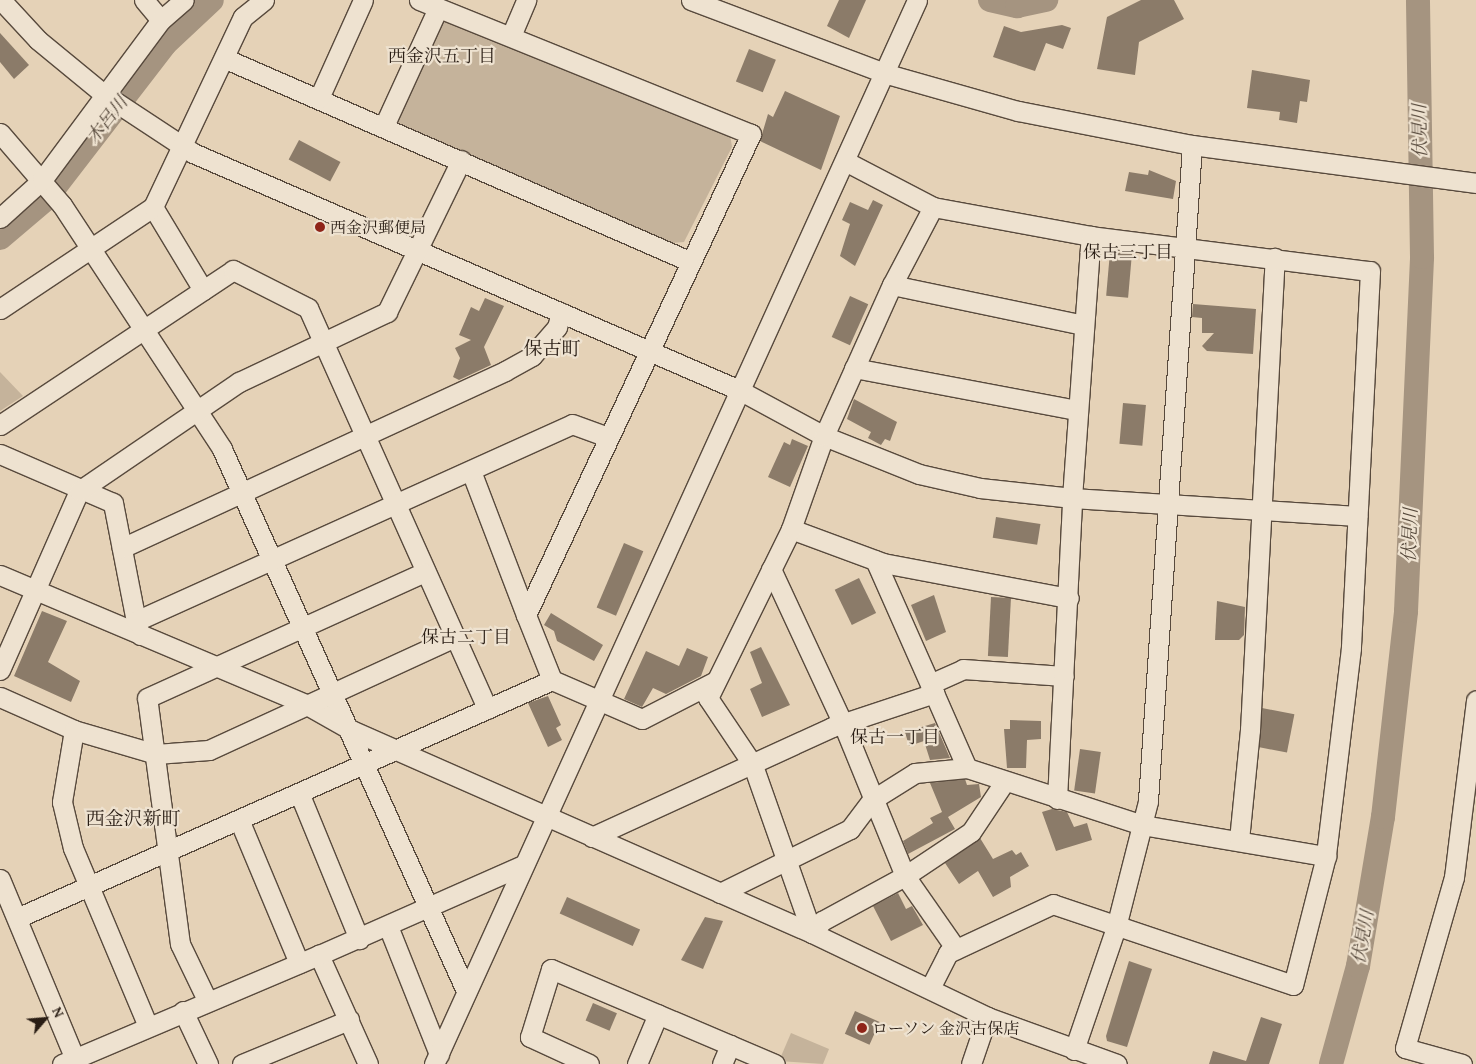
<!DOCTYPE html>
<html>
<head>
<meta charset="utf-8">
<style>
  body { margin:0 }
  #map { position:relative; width:1476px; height:1064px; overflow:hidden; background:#e5d2b7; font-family:"Gentium Book Plus","Noto Serif JP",serif }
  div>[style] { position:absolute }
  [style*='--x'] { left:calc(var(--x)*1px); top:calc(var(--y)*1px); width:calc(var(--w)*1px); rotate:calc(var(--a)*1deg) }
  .green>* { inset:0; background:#c5b39b }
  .river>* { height:24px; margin:-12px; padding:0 12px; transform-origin:12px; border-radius:12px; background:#a59480 }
  .building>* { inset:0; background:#8b7b69; transform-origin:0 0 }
  .roads { filter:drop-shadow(1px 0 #584a3d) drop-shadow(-1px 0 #584a3d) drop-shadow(0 1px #584a3d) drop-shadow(0 -1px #584a3d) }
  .minor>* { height:19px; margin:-9.5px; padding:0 9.5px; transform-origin:9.5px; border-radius:9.5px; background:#eee2d0 }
  .dots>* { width:14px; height:14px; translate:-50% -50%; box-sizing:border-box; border:2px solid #eee2d0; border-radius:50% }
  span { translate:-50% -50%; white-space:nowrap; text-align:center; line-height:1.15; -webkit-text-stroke:4.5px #eee2d0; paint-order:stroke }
  .poi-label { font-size:16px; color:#291d14 }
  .left { translate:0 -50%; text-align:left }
  .neighbourhood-label { font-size:18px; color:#291d14 }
  .water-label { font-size:18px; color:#54473a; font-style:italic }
  .quarter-label { font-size:19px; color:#291d14 }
  .north { position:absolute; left:20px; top:994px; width:50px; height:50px; -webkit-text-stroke:4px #eee2d0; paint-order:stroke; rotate:63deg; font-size:14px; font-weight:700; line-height:20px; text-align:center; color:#291d14 }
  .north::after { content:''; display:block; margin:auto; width:18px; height:22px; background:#291d14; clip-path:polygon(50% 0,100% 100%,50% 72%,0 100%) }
</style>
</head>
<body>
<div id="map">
  <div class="green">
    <i style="clip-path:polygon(444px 18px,730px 134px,732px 147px,684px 242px,672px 243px,394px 122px)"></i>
    <i style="clip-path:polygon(0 372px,23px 396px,0 411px)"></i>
    <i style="clip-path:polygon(791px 1033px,829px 1049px,823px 1064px,779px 1061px)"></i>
  </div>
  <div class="river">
    <i style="--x:990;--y:0;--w:28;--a:13"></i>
    <i style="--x:1017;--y:6;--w:30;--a:-12"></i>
    <i style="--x:0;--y:238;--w:59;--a:-40.2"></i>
    <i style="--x:45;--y:200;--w:197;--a:-52.4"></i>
    <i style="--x:165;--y:44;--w:64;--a:-43.1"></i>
    <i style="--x:1331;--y:1064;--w:102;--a:-74.6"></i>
    <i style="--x:1358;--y:966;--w:151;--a:-80.5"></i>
    <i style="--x:1383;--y:817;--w:207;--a:-83.6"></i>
    <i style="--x:1406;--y:611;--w:354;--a:-87.4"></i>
    <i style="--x:1422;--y:257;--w:257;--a:-90.9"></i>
  </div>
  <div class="building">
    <i style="clip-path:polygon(839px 0,866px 0,849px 38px,827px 26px)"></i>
    <i style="clip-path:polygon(1141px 0,1174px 0,1184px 19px,1139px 42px,1135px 75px,1097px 69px,1107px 17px)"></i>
    <i style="clip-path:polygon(1062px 25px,1071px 28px,1063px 49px,1046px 43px,1035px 71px,993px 57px,1004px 26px,1021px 32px)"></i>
    <i style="clip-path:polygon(0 33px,29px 65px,14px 79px,0 62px)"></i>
    <i style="left:749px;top:49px;width:29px;height:35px;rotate:22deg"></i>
    <i style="clip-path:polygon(1252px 70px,1310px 80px,1307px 102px,1300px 101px,1297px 123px,1279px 120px,1280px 112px,1247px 108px)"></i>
    <i style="clip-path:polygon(785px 91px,840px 116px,821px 170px,760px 141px,768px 114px,773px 117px)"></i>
    <i style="left:299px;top:140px;width:47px;height:22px;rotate:28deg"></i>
    <i style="clip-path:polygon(1149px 170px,1176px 181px,1173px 199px,1125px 191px,1129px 172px,1148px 175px)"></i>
    <i style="clip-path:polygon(873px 200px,883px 205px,855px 266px,840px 256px,850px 224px,842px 220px,850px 202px,868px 210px)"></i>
    <i style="left:1110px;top:252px;width:22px;height:44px;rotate:5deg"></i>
    <i style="left:850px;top:296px;width:20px;height:45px;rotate:24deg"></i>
    <i style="clip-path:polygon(485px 298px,504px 306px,484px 347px,491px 365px,459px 380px,453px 377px,460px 358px,455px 348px,471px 340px,459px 335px,471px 307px,479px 311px)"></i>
    <i style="clip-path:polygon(1193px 304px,1256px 309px,1253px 354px,1207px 351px,1202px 346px,1214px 333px,1202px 333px,1202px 318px,1192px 317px)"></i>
    <i style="clip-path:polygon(854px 399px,897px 422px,890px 441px,885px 439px,881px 445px,868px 438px,871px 432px,847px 419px)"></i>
    <i style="left:1123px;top:403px;width:23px;height:41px;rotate:5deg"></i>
    <i style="clip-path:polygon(792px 439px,808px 446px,790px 487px,768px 477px,784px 442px,790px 445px)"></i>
    <i style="left:996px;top:517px;width:45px;height:21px;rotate:9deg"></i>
    <i style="left:624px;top:543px;width:21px;height:70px;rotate:23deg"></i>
    <i style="left:859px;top:578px;width:39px;height:27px;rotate:64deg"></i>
    <i style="clip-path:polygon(934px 595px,946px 632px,926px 641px,911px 605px)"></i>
    <i style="left:991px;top:597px;width:20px;height:59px;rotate:3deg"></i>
    <i style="clip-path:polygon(1217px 601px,1245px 607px,1244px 635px,1239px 640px,1215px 640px)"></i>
    <i style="clip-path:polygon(42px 611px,67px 621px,48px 662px,80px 681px,71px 702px,14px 676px)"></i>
    <i style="clip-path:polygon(551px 613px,603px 645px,594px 661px,557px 641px,554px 631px,544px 625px)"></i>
    <i style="clip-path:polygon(761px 647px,790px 705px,762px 717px,750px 689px,762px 683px,750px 652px)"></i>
    <i style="clip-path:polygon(687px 648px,708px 657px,701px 676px,666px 694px,653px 688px,642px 707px,624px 699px,646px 651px,679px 666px)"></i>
    <i style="clip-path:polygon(548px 696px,561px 725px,556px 728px,562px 740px,548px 747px,528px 703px)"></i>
    <i style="left:1262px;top:708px;width:33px;height:39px;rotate:11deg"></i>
    <i style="clip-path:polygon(1010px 720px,1041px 721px,1041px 739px,1027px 740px,1026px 768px,1007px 768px,1004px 729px,1010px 729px)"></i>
    <i style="clip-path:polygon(935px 723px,950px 758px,930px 760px,924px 741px,909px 746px,905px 732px)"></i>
    <i style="left:1080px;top:749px;width:21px;height:42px;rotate:8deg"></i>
    <i style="clip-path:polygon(965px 779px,967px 785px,979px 784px,981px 797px,948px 817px,955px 829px,908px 854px,903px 841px,933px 823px,930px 818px,942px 812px,930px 783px)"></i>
    <i style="clip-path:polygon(1052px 809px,1067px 812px,1074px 827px,1087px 823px,1092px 840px,1056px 851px,1042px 812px)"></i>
    <i style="clip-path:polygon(980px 838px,993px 859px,1012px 850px,1016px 855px,1021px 852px,1029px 866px,1010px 877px,1011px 887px,993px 897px,978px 871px,959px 884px,945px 863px)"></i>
    <i style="clip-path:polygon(898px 893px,906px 909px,912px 906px,923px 925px,891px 941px,873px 906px)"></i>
    <i style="left:567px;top:897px;width:80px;height:18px;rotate:24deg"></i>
    <i style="clip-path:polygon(705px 917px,723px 921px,703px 969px,681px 960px)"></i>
    <i style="clip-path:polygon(1129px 961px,1152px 969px,1127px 1047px,1107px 1041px,1106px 1036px)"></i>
    <i style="left:593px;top:1003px;width:26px;height:19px;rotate:23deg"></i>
    <i style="left:855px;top:1011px;width:27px;height:25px;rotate:24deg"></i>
    <i style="clip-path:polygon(1261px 1017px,1282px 1024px,1269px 1064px,1209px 1064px,1213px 1051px,1246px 1061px)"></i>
  </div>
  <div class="roads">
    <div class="minor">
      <i style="--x:1;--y:0;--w:54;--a:47.2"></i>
      <i style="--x:38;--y:40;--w:87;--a:39.4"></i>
      <i style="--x:105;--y:95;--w:105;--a:33.4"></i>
      <i style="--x:193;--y:153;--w:595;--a:23.46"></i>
      <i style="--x:739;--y:390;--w:97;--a:28.4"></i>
      <i style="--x:824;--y:436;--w:102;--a:21.8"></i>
      <i style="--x:919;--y:474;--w:63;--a:12.9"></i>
      <i style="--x:980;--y:488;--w:93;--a:6.2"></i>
      <i style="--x:1072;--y:498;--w:286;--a:3.6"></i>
      <i style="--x:144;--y:0;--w:26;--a:50"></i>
      <i style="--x:419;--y:0;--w:358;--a:22"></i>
      <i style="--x:751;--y:134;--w:531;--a:115.07"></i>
      <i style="--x:526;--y:615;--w:70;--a:68.2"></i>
      <i style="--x:552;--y:680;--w:98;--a:23.4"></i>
      <i style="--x:642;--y:719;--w:83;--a:-27.2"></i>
      <i style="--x:691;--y:0;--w:210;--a:20.7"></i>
      <i style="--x:887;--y:74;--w:136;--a:15.8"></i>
      <i style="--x:1018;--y:111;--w:177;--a:11.1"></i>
      <i style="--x:1192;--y:145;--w:287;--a:7.6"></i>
      <i style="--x:511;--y:36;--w:39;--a:-67"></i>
      <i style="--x:226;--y:59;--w:505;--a:23.57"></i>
      <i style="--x:319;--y:98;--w:107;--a:-65.8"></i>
      <i style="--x:384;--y:126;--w:130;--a:-65.4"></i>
      <i style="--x:0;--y:133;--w:95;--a:49.3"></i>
      <i style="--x:62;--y:205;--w:292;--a:56.7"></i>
      <i style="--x:222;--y:449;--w:594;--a:65.76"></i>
      <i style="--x:845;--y:161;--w:99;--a:27.6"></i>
      <i style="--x:153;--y:207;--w:97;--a:58.9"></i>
      <i style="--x:0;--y:218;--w:57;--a:-42.1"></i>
      <i style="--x:42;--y:180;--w:199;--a:-53.4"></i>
      <i style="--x:161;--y:20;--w:30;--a:-41"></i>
      <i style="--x:892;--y:285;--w:195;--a:11.8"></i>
      <i style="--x:0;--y:309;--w:184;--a:-33.7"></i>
      <i style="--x:153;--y:207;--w:210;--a:-64.7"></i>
      <i style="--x:243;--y:17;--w:27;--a:-39"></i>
      <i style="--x:854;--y:368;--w:227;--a:10.7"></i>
      <i style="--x:0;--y:425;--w:280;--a:-33.6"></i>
      <i style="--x:233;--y:270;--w:84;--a:26.9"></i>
      <i style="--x:308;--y:308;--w:439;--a:65.9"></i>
      <i style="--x:0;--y:454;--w:123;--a:23.4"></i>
      <i style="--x:113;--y:503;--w:120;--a:79"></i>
      <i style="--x:471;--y:471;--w:154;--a:69.1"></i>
      <i style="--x:791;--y:529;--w:98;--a:20.3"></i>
      <i style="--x:883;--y:563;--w:189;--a:10.7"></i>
      <i style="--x:122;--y:548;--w:422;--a:-24.8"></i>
      <i style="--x:505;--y:371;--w:31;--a:-29"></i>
      <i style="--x:532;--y:356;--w:38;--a:-49"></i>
      <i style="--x:557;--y:327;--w:15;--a:-74"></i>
      <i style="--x:875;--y:560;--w:145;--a:66.1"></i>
      <i style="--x:771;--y:569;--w:171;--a:65.1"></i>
      <i style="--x:843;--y:724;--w:164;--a:67.8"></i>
      <i style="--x:905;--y:876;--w:89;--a:55.1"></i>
      <i style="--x:0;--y:575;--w:331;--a:22.9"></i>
      <i style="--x:305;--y:704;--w:53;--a:29.5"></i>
      <i style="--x:351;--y:730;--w:504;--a:23.77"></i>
      <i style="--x:812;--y:933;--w:194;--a:25.6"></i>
      <i style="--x:987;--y:1017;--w:138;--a:19.9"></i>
      <i style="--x:140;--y:635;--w:15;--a:-106"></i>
      <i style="--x:136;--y:621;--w:478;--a:-24.3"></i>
      <i style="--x:572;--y:424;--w:38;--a:20"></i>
      <i style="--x:0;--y:670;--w:196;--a:-66.2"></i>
      <i style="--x:79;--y:491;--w:194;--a:-34.3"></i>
      <i style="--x:239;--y:382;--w:164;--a:-25.3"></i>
      <i style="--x:387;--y:312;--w:169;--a:-64"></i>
      <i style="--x:930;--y:684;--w:36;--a:-24"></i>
      <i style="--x:963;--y:669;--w:101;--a:4"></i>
      <i style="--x:0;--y:697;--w:81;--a:24"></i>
      <i style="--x:74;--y:730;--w:73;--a:99.5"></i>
      <i style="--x:62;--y:802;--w:47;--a:76.6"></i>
      <i style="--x:73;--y:848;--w:193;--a:67.2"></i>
      <i style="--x:74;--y:730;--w:85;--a:16.3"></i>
      <i style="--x:156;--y:754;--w:53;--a:-4.3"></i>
      <i style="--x:209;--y:750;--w:268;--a:-24.7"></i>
      <i style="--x:300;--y:795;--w:156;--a:67.7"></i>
      <i style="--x:1057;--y:799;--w:301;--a:-87.1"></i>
      <i style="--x:1072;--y:498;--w:263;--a:-85.9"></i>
      <i style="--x:240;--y:822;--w:153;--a:67.3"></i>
      <i style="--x:592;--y:837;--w:264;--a:-24.6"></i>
      <i style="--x:832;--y:727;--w:108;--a:-18.4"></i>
      <i style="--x:934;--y:693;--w:82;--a:66.3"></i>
      <i style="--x:967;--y:768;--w:184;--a:18"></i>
      <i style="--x:1142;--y:825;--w:187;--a:9.6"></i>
      <i style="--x:1239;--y:840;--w:111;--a:-84.3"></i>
      <i style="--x:1250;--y:730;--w:473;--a:-87"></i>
      <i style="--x:0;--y:879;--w:200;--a:67.4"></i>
      <i style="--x:720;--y:893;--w:145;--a:-26.2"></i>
      <i style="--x:850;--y:829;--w:36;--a:-53"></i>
      <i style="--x:872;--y:800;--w:51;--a:-32.1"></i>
      <i style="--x:915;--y:773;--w:52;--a:-5.5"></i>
      <i style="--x:17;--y:918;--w:586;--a:-23.98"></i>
      <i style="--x:388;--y:926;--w:138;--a:68.3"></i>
      <i style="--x:812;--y:933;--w:178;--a:-109.4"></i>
      <i style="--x:753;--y:765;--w:81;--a:-123.9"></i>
      <i style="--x:708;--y:698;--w:188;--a:-63.8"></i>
      <i style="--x:791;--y:529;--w:99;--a:-70.5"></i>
      <i style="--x:824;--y:436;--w:166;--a:-65.8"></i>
      <i style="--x:892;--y:285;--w:88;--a:-62.3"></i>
      <i style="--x:933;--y:207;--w:161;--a:10.4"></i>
      <i style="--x:1091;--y:236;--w:281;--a:7.2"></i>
      <i style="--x:1370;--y:271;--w:377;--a:92.9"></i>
      <i style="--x:1351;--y:648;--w:209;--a:96.9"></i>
      <i style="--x:1326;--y:856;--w:133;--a:104.3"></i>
      <i style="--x:1293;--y:985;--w:253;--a:-161.4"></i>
      <i style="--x:1053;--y:904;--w:116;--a:155"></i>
      <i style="--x:948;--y:953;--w:39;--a:117"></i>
      <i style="--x:812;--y:933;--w:16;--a:-50"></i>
      <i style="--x:822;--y:921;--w:94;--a:-28.5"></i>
      <i style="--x:905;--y:876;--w:79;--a:-33.7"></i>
      <i style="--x:971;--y:832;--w:61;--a:-56.3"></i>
      <i style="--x:207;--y:1000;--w:62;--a:-115.7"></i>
      <i style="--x:180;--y:944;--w:248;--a:-97.6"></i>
      <i style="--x:147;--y:698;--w:303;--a:-24.4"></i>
      <i style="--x:183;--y:1011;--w:59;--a:64.7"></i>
      <i style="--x:1074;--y:1050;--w:130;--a:-71.1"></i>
      <i style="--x:1116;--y:927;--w:130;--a:-75.7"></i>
      <i style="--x:1148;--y:801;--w:657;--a:-86.16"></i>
      <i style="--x:62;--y:1064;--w:279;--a:-23"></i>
      <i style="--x:242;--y:1064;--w:116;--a:-22.4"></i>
      <i style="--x:368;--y:1064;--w:120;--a:-114.2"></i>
      <i style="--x:319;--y:955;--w:221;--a:-23.8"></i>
      <i style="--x:434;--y:1064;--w:1168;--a:-65.58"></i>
      <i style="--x:589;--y:1064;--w:65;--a:-155.4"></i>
      <i style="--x:530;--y:1037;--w:71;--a:-72.8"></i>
      <i style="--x:551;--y:969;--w:243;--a:23"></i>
      <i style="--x:637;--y:1064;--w:54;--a:-67.2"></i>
      <i style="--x:722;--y:1064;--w:21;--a:-67"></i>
      <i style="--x:971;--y:1064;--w:50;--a:-71.2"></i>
      <i style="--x:1462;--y:1064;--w:59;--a:-164.3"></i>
      <i style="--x:1405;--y:1048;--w:178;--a:-74"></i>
      <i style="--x:1454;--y:877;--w:178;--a:-82.9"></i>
    </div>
  </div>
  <div class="dots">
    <i style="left:320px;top:227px;background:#8f2418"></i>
    <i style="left:862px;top:1028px;background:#8f2418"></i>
  </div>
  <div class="poi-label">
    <span class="left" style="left:330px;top:227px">西金沢郵便局</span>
    <span class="left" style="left:872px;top:1028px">ローソン 金沢古保店</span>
  </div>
  <div class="neighbourhood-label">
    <span style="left:442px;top:56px">西金沢五丁目</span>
    <span style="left:1128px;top:252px">保古三丁目</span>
    <span style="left:466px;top:637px">保古二丁目</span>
    <span style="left:895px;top:737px">保古一丁目</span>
  </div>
  <div class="water-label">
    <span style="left:107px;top:120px;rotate:-52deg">木呂川</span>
    <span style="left:1420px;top:131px;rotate:-91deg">伏見川</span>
    <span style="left:1410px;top:535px;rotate:-88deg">伏見川</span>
    <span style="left:1363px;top:937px;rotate:-80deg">伏見川</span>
  </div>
  <div class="quarter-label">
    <span style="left:552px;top:349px">保古町</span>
    <span style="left:133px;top:819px">西金沢新町</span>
  </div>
  <div class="north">N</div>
</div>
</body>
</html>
